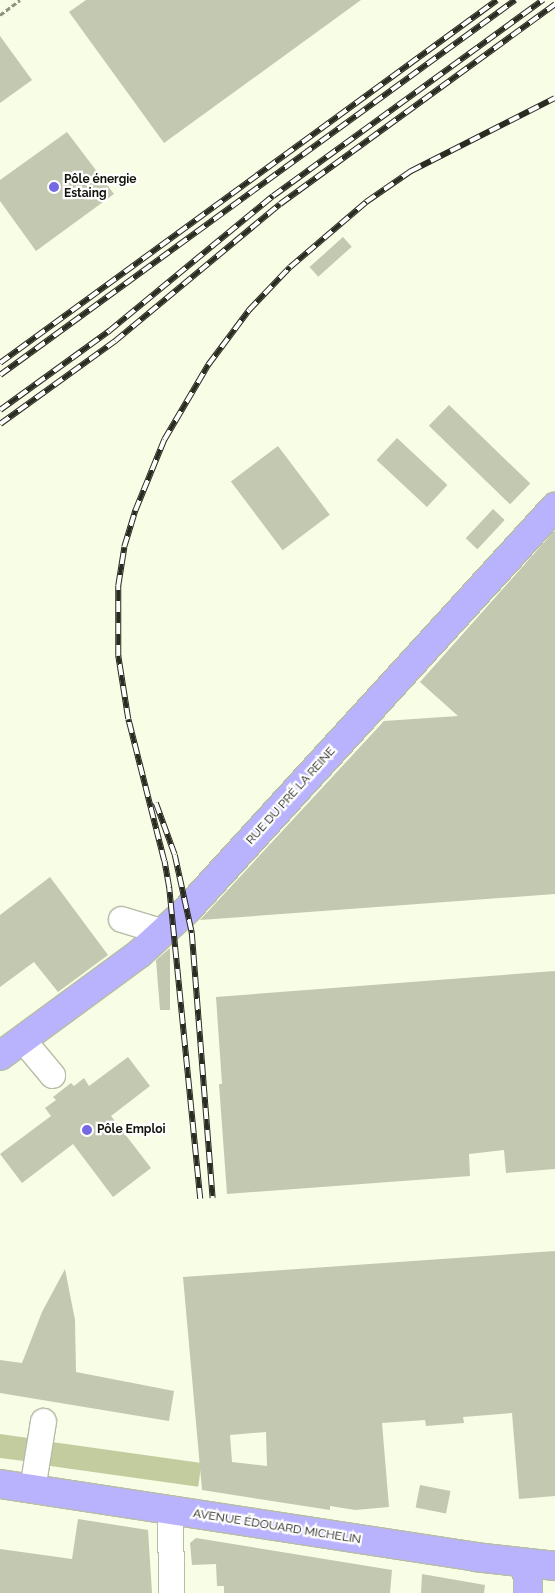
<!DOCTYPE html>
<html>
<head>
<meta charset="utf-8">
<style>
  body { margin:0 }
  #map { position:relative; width:555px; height:1593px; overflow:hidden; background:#f8fde5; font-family:Raleway,sans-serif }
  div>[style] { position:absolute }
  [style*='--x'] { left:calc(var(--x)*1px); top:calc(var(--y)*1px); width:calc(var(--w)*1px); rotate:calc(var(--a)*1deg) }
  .green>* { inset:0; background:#c3cc9f; transform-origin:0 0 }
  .building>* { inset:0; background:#c3c8b1; transform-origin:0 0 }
  .path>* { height:3px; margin-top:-1.5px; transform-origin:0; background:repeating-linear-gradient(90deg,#8f9382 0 5px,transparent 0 7.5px) }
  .roads { filter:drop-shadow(1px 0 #b7bca6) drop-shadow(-1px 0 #b7bca6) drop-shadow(0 1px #b7bca6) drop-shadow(0 -1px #b7bca6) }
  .minor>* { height:25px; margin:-12.5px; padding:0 12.5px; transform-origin:12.5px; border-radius:12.5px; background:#fff }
  .major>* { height:28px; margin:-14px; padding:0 14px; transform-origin:14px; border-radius:14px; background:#b9b3fd }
  .rail>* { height:5.5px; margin-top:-2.75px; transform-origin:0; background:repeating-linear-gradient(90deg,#fff 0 11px,#2a2b21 0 22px); box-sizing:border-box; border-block:1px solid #2a2b21 }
  .dots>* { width:14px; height:14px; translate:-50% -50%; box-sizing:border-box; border:2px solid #fff; border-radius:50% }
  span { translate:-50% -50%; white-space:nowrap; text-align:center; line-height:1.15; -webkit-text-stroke:4.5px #fff; paint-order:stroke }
  .poi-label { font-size:12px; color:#12130b; font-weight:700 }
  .left { translate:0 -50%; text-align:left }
  .street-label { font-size:12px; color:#12130b }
</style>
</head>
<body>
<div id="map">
  <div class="green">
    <i style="clip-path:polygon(0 1434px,28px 1438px,24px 1461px,0 1458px)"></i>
    <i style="left:52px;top:1442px;width:151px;height:24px;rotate:8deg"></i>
  </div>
  <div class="building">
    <i style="clip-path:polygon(86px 0,361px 0,164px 143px,69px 12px)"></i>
    <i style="clip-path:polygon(0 36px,32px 80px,0 103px)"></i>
    <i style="clip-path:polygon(67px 132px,114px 194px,36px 251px,0 201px,0 180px)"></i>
    <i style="left:343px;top:237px;width:13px;height:45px;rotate:48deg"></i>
    <i style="left:449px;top:405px;width:113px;height:29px;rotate:44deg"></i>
    <i style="left:397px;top:438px;width:69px;height:30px;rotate:43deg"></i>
    <i style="left:278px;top:446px;width:86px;height:59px;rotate:53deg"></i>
    <i style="left:493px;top:509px;width:16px;height:40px;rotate:43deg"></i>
    <i style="clip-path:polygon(555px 530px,555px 894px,200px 920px,384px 721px,458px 716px,420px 682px)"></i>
    <i style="clip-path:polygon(50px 877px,108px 955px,58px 992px,34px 962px,0 987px,0 915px)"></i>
    <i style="clip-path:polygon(170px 948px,170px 1010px,160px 1010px,156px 960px)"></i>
    <i style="clip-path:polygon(555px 971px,555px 1169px,506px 1173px,504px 1150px,469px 1154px,470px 1176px,227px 1194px,219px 1084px,222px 1084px,216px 997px)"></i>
    <i style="clip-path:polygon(128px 1057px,150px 1086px,111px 1116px,151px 1168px,113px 1197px,73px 1144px,22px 1183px,0 1154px,51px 1116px,45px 1108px,56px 1100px,53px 1097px,71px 1083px,74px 1086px,84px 1078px,89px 1086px)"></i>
    <i style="clip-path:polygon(evenodd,555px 1251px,555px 1496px,519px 1499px,512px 1413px,463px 1417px,464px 1423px,426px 1426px,425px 1420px,382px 1423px,389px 1507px,355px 1510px,330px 1506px,330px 1510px,202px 1490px,183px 1277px,555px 1251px,266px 1432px,267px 1466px,232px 1462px,230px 1435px,266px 1432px)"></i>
    <i style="clip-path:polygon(65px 1269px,75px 1320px,76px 1372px,174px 1391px,169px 1421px,0 1393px,0 1360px,22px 1363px,42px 1312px)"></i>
    <i style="left:420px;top:1485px;width:31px;height:23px;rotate:11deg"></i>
    <i style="clip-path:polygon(78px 1519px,148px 1530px,152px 1593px,0 1593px,0 1549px,72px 1559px)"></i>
    <i style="clip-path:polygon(196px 1538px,392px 1570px,390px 1593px,224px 1593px,224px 1586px,217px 1586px,216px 1564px,192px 1565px,190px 1543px)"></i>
    <i style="clip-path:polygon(422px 1574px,485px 1585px,484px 1593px,421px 1593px)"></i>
  </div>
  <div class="path">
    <i style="--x:0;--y:15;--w:25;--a:-37"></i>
  </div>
  <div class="roads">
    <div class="minor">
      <i style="--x:121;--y:919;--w:45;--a:16.8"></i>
      <i style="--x:22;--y:1039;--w:47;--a:50.2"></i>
      <i style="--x:32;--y:1489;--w:69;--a:-80.8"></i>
      <i style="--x:170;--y:1510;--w:83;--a:89.3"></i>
    </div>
    <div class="major">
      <i style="--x:0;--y:1056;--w:174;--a:-36.3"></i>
      <i style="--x:140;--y:953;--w:64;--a:-42.5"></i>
      <i style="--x:187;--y:910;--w:546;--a:-47.6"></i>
      <i style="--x:0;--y:1484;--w:481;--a:8.7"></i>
      <i style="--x:475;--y:1557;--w:81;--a:6.4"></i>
      <i style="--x:527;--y:1563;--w:30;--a:88"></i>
    </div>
  </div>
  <div class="rail">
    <i style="--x:0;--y:363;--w:615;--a:-36.14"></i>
    <i style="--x:0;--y:375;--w:637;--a:-36.06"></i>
    <i style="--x:0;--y:410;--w:135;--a:-35.9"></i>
    <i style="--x:109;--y:331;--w:212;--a:-39.5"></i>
    <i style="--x:273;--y:196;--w:334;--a:-36"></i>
    <i style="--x:0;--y:424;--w:142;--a:-35.8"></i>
    <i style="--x:115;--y:341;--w:214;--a:-39.7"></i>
    <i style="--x:280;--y:204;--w:340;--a:-36"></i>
    <i style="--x:156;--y:803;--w:55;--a:69.9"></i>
    <i style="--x:175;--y:855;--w:80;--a:77.7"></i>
    <i style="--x:192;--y:933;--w:266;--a:85.5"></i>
    <i style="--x:200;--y:1199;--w:313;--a:-95.7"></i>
    <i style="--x:169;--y:888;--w:27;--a:-100"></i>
    <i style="--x:164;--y:861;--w:146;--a:-104.2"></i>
    <i style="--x:128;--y:719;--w:64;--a:-99"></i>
    <i style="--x:118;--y:656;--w:70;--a:-90"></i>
    <i style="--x:118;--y:586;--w:39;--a:-81"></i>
    <i style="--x:124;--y:547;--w:38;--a:-73"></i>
    <i style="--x:135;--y:511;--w:77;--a:-67.8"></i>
    <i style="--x:164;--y:440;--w:87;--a:-59.6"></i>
    <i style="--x:208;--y:365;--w:69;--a:-53.3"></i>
    <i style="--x:249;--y:310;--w:59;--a:-46.4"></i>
    <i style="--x:290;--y:267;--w:100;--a:-40.5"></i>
    <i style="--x:366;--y:202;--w:55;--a:-34.6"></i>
    <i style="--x:411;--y:171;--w:161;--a:-26.9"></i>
  </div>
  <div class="dots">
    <i style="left:54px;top:187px;background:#7468e3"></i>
    <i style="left:87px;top:1130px;background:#7468e3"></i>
  </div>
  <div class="poi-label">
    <span class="left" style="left:64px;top:187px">Pôle énergie<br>Estaing</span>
    <span class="left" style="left:97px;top:1130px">Pôle Emploi</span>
  </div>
  <div class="street-label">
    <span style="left:291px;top:796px;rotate:-48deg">RUE DU PRÉ LA REINE</span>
    <span style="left:277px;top:1527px;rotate:9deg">AVENUE ÉDOUARD MICHELIN</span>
  </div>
</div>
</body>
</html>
